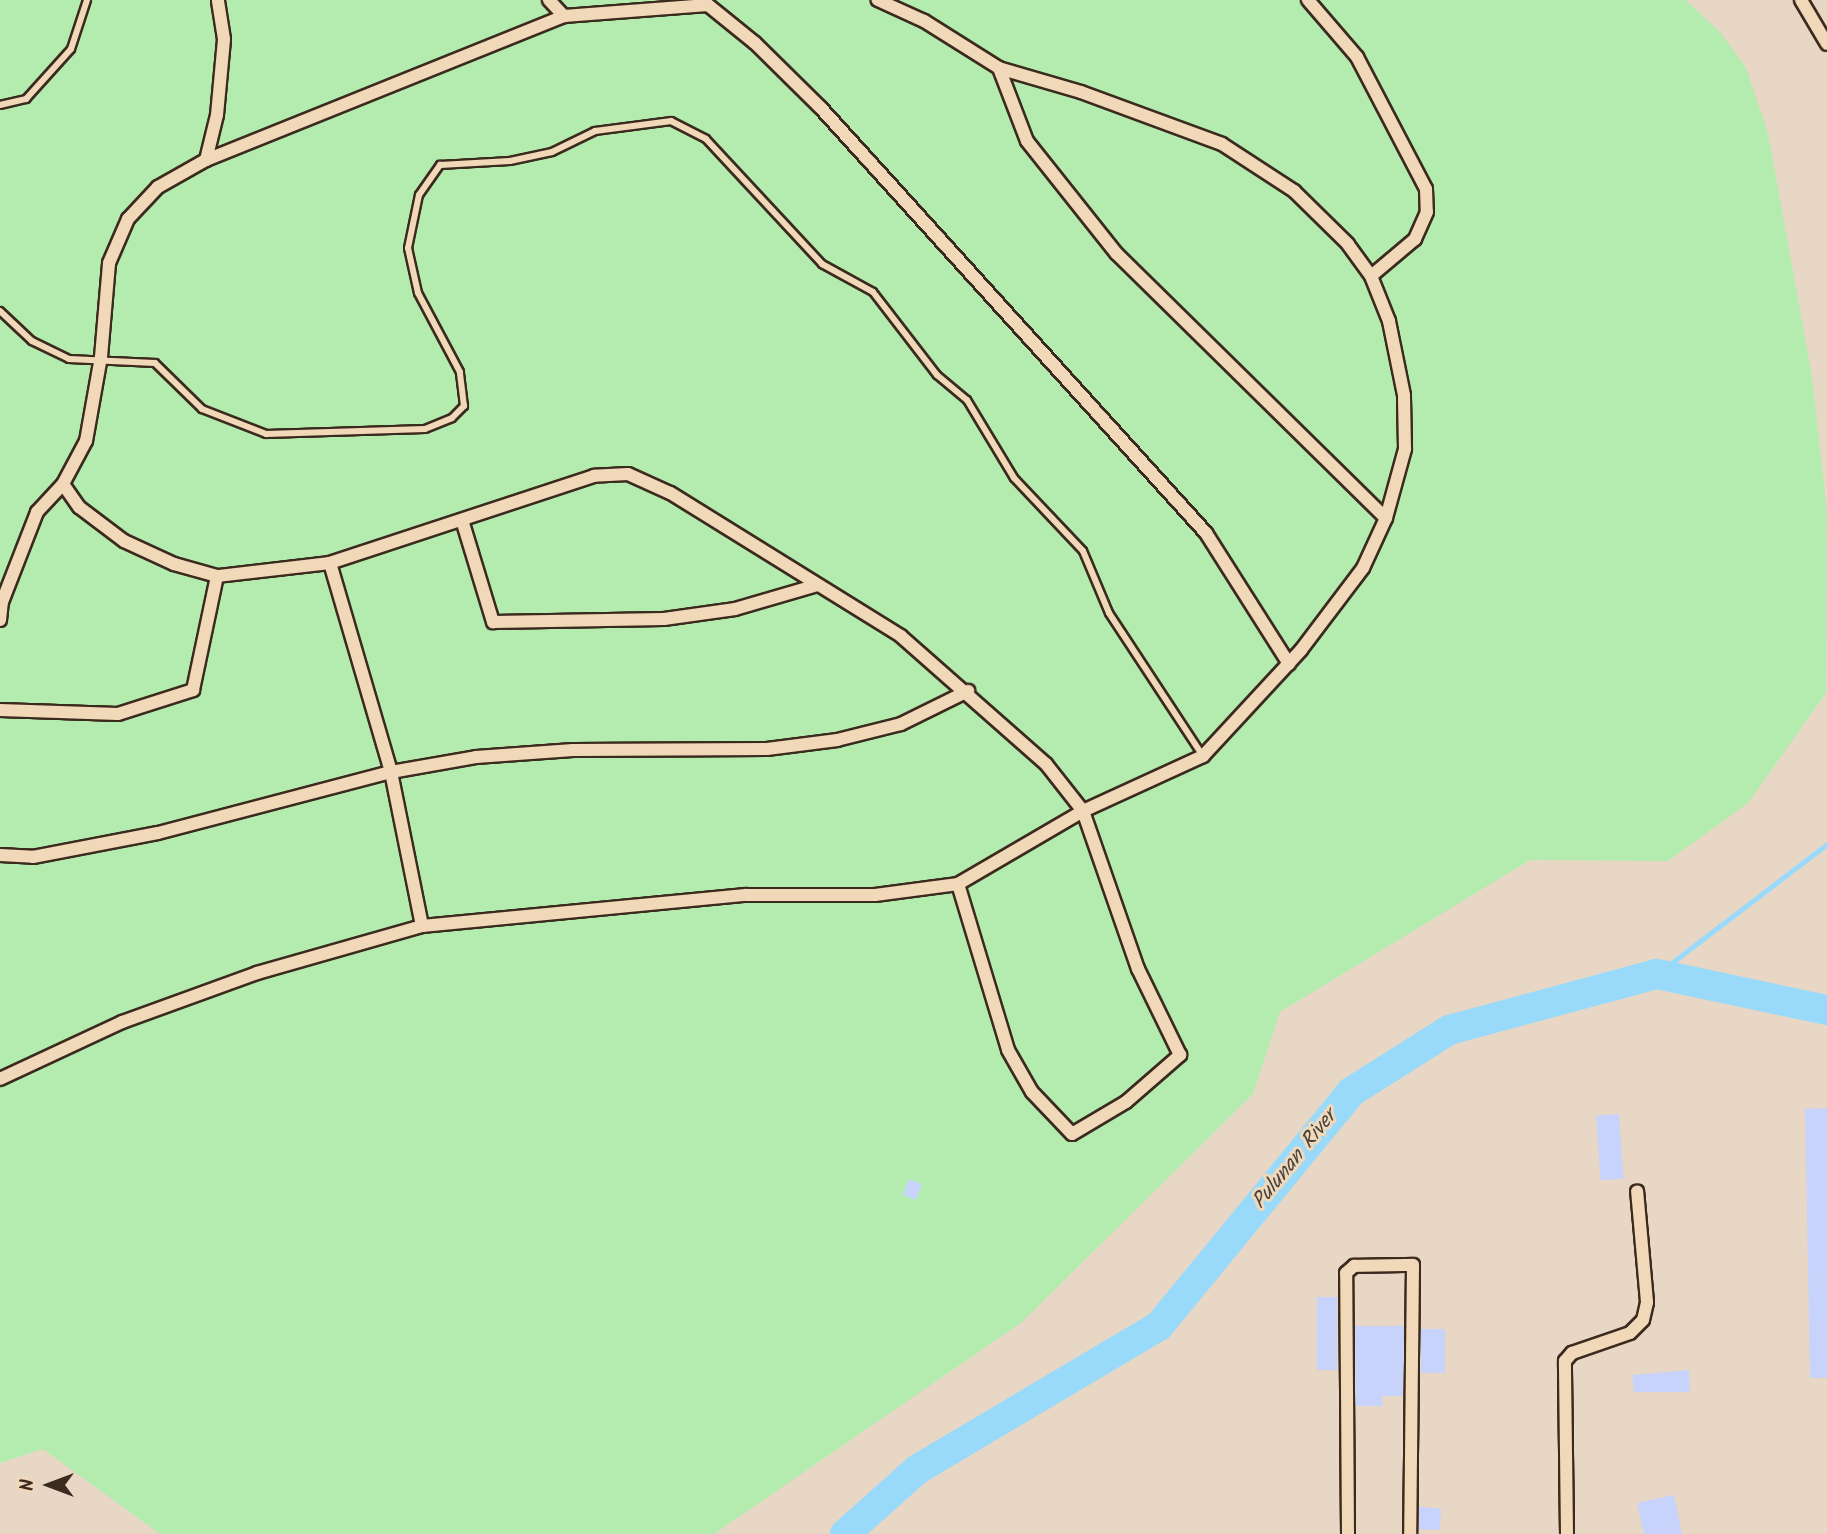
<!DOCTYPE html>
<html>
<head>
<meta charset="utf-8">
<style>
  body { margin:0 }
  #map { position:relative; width:1827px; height:1534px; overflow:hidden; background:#e9d7c6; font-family:Kalam,sans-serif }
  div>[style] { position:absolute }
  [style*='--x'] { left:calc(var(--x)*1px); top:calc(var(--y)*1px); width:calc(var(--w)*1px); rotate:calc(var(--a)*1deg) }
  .green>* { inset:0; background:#b4ecb0 }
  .stream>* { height:5px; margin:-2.5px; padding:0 2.5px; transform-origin:2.5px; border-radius:2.5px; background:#99dafb }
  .river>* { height:30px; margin:-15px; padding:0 15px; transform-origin:15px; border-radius:15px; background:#99dafb }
  .building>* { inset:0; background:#c7d3fa; transform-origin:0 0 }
  .roads { filter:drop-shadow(2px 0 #3b2a1e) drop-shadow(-2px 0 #3b2a1e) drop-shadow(0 2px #3b2a1e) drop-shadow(0 -2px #3b2a1e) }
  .service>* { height:6px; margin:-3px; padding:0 3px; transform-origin:3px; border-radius:3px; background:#f1d8b9 }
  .minor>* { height:12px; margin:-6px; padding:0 6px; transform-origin:6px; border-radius:6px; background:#f1d8b9 }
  span { translate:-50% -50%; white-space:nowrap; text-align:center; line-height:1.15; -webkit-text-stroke:6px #f1d8b9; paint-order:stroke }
  .water-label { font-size:21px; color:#49443f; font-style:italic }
  .north { position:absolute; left:14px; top:1450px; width:70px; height:70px; -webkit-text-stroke:5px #f1d8b9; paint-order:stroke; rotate:270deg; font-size:19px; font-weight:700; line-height:28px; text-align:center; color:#3b2a1e }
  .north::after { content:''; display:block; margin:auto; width:24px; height:32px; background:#3b2a1e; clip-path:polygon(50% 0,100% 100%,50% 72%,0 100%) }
</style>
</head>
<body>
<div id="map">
  <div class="green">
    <i style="clip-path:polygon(0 0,1686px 0,1721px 33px,1746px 68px,1768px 133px,1812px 376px,1827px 512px,1826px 693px,1748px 803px,1668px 861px,1530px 860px,1280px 1012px,1253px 1094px,1021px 1323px,714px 1534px,160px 1534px,43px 1449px,0 1463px)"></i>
  </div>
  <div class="stream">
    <i style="--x:1657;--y:974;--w:214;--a:-37.4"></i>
  </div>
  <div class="river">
    <i style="--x:845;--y:1534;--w:98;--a:-41.7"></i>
    <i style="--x:918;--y:1469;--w:280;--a:-30.7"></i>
    <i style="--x:1159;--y:1326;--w:303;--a:-50.6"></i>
    <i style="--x:1351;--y:1092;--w:116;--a:-32.3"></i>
    <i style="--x:1449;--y:1030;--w:215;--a:-15.1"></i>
    <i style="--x:1657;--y:974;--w:174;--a:12"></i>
  </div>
  <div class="building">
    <i style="clip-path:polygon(1827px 1108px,1827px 1378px,1810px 1378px,1805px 1109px)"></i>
    <i style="left:1619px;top:1114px;width:65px;height:23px;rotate:86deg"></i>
    <i style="left:909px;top:1179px;width:14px;height:17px;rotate:21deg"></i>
    <i style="left:1317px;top:1297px;width:20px;height:73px"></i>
    <i style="clip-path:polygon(1355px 1326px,1404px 1326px,1403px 1396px,1382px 1396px,1383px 1406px,1356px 1406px)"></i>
    <i style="left:1421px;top:1329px;width:24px;height:44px"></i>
    <i style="clip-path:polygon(1689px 1370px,1690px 1392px,1634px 1392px,1632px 1375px)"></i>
    <i style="clip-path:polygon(1674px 1495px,1682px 1534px,1644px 1534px,1637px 1503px)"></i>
    <i style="left:1419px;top:1507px;width:22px;height:22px;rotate:3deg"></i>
  </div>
  <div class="roads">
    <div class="service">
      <i style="--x:0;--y:105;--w:27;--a:-13"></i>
      <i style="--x:26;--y:99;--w:67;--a:-48"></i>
      <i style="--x:71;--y:49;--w:52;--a:-71.9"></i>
      <i style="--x:0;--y:311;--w:44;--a:43.2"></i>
      <i style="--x:32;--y:341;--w:41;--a:25.9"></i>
      <i style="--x:69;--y:359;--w:86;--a:2.7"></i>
      <i style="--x:155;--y:363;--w:66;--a:44.4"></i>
      <i style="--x:202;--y:409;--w:69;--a:21.3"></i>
      <i style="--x:266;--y:434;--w:159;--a:-1.8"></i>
      <i style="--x:425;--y:429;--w:29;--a:-22"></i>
      <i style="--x:452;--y:418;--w:17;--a:-45"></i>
      <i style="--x:464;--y:406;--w:34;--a:-97"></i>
      <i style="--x:460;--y:372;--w:89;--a:-118"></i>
      <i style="--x:418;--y:293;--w:46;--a:-102.5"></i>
      <i style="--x:408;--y:248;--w:54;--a:-78.3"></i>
      <i style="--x:419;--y:195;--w:37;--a:-55"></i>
      <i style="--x:440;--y:165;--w:70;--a:-3.3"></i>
      <i style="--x:510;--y:161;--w:43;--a:-12.1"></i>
      <i style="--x:552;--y:152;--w:48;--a:-26"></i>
      <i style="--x:595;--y:131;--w:77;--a:-7.5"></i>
      <i style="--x:671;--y:121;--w:39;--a:27"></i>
      <i style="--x:706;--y:139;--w:171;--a:47.1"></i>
      <i style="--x:822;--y:264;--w:58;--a:28.8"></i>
      <i style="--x:873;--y:292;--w:105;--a:52.4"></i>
      <i style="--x:937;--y:375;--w:39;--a:40"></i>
      <i style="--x:967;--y:400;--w:91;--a:58.9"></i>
      <i style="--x:1014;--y:478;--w:100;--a:46.6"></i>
      <i style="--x:1083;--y:551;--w:67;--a:67.2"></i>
      <i style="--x:1109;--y:613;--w:171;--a:56.7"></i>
    </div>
    <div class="minor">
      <i style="--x:549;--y:0;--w:22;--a:47"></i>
      <i style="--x:1308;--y:0;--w:75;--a:49.3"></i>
      <i style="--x:1357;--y:57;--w:149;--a:62.4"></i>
      <i style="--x:1426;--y:189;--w:23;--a:88"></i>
      <i style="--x:1427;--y:212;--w:30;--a:114"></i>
      <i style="--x:1415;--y:239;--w:57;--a:139.9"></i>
      <i style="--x:1801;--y:0;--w:51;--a:59.4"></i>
      <i style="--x:999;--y:68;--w:78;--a:69"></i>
      <i style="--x:1027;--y:141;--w:144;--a:51.5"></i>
      <i style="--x:1117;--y:254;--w:377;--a:44.5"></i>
      <i style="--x:206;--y:160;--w:46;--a:-76.3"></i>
      <i style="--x:217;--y:115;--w:76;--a:-84.7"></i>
      <i style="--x:224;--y:39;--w:39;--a:-99"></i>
      <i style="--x:462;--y:520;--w:107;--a:73.1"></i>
      <i style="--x:493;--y:622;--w:171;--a:-1"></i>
      <i style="--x:664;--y:619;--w:72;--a:-8"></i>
      <i style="--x:735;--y:609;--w:85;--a:-16.3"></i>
      <i style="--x:330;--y:563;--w:218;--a:73.7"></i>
      <i style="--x:391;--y:772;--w:157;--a:78.6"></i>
      <i style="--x:0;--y:620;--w:18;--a:-84"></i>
      <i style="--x:2;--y:602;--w:97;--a:-68.7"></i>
      <i style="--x:37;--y:512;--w:38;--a:-47"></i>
      <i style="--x:0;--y:710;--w:118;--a:1.9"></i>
      <i style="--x:118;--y:714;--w:79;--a:-17.7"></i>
      <i style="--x:193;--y:690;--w:116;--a:-78.1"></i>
      <i style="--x:0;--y:855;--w:33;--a:3"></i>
      <i style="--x:33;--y:857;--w:127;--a:-10.9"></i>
      <i style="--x:158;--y:833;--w:241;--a:-14.7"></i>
      <i style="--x:391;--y:772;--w:86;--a:-10"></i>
      <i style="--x:476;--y:757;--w:97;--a:-4.1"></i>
      <i style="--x:573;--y:750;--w:194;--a:-0.3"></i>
      <i style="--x:767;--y:749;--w:71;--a:-7.3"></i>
      <i style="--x:837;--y:740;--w:66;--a:-14"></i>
      <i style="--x:901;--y:724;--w:75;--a:-26.2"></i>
      <i style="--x:958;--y:884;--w:173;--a:73.2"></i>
      <i style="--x:1008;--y:1050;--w:48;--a:60.3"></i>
      <i style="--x:1032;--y:1092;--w:58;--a:46.4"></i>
      <i style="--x:1072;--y:1134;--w:63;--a:-30.7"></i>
      <i style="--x:1126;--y:1102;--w:72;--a:-41"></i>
      <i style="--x:1180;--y:1055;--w:96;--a:-116"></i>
      <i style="--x:1138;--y:969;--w:167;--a:-109.2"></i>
      <i style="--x:1083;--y:811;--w:60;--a:-128.2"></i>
      <i style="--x:1046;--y:764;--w:193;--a:-138.6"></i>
      <i style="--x:901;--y:636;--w:272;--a:-148.2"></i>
      <i style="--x:670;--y:493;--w:46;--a:-155.7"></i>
      <i style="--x:628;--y:474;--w:34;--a:177"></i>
      <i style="--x:594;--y:476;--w:278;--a:161.8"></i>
      <i style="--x:330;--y:563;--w:114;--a:173.4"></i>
      <i style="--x:217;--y:576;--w:45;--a:-164.4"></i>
      <i style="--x:174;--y:564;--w:55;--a:-155.3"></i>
      <i style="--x:124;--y:541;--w:56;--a:-142.9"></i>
      <i style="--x:79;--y:507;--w:28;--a:-125"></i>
      <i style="--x:63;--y:484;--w:49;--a:-61.9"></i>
      <i style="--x:86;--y:441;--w:85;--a:-79.9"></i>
      <i style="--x:101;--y:357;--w:94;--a:-85.1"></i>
      <i style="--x:109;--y:263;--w:48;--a:-66.6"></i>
      <i style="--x:128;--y:219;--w:44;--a:-46.8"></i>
      <i style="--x:158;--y:187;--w:55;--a:-29.4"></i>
      <i style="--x:206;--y:160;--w:386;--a:-21.9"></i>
      <i style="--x:564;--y:16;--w:144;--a:-4.4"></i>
      <i style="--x:708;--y:5;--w:60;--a:39"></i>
      <i style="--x:755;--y:43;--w:91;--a:44.6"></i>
      <i style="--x:820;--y:107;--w:575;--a:47.82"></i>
      <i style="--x:1206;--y:533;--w:155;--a:57.6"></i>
      <i style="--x:0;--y:1079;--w:135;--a:-25"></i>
      <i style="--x:122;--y:1022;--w:144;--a:-19.9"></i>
      <i style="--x:257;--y:973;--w:172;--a:-15.9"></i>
      <i style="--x:422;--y:926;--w:325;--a:-5.5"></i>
      <i style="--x:746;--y:895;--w:129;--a:0"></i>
      <i style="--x:875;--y:895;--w:84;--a:-7.5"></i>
      <i style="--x:958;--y:884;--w:145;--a:-30.3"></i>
      <i style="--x:1083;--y:811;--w:132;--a:-24.6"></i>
      <i style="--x:1203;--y:756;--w:144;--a:-47.2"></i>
      <i style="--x:1301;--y:650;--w:103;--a:-52.9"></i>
      <i style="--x:1363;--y:568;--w:55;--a:-65.3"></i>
      <i style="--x:1386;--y:518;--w:72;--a:-74.6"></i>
      <i style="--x:1405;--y:449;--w:54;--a:-91.1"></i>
      <i style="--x:1404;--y:395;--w:76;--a:-101.5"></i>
      <i style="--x:1389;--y:321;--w:48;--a:-111.8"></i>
      <i style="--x:1371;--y:276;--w:39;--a:-126"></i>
      <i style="--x:1348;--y:244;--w:76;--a:-135.5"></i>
      <i style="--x:1294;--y:191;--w:86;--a:-146.9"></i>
      <i style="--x:1222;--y:144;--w:150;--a:-159.8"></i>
      <i style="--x:1081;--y:92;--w:85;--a:-163.7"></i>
      <i style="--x:999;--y:68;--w:89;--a:-147.9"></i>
      <i style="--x:924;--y:21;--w:51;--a:-155.5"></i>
      <i style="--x:1348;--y:1534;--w:261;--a:-90.4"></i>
      <i style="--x:1346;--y:1273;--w:11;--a:-41"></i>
      <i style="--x:1354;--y:1266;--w:59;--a:-1"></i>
      <i style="--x:1413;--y:1265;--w:269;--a:90.6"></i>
      <i style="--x:1567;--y:1534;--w:173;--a:-90.7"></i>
      <i style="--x:1565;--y:1361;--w:11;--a:-49"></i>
      <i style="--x:1572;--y:1353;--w:61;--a:-19"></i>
      <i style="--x:1630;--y:1333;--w:18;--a:-45"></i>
      <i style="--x:1643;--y:1320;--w:18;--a:-77"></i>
      <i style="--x:1647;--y:1302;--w:111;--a:-95.1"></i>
    </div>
  </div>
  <div class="water-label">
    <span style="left:1295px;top:1160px;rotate:-51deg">Pulunan River</span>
  </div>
  <div class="north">N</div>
</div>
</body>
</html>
